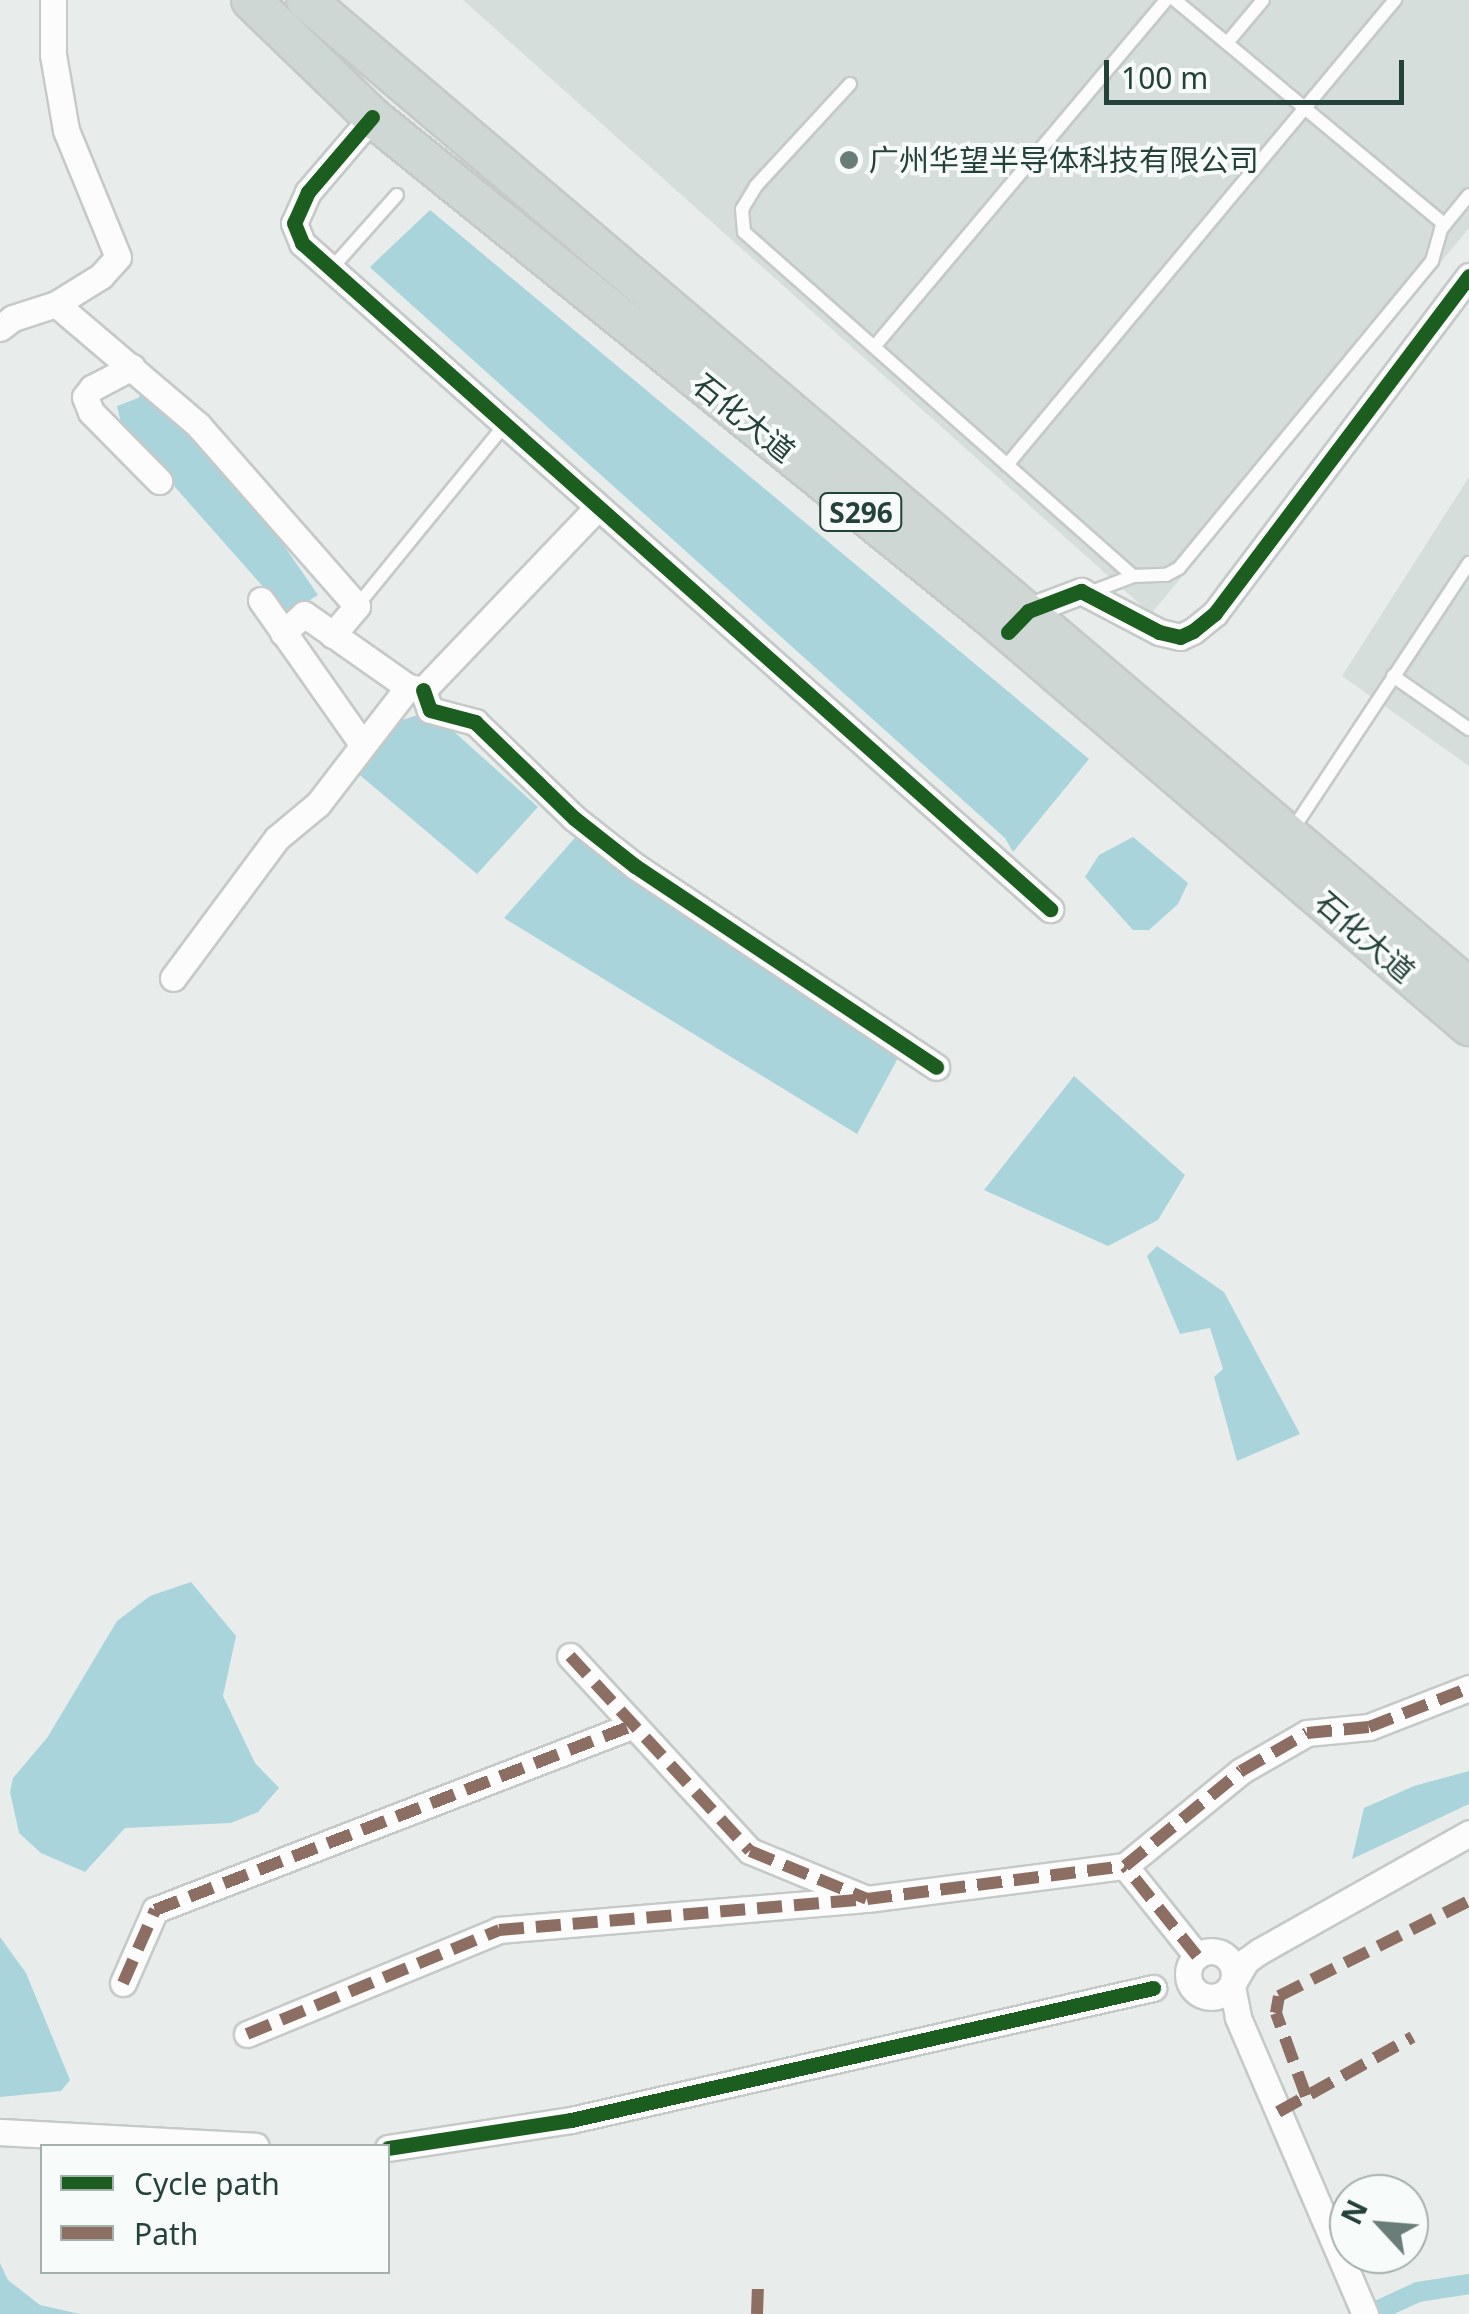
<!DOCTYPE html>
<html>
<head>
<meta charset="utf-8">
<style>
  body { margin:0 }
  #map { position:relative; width:1469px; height:2314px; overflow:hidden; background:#e8edeb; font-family:"Noto Sans","Noto Sans SC",sans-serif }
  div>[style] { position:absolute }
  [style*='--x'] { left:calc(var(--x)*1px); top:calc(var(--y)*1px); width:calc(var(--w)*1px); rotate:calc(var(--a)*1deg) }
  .built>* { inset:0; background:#d6dedb }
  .water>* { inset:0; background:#a9d4db }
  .canal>* { height:20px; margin:-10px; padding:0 10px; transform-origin:10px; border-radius:10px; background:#a9d4db }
  .roads { filter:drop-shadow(2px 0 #c5cac8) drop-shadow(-2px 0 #c5cac8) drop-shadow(0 2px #c5cac8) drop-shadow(0 -2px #c5cac8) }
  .service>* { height:12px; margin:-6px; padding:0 6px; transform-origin:6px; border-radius:6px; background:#fcfcfc }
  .minor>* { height:25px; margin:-12.5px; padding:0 12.5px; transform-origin:12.5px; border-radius:12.5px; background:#fcfcfc }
  .minor>.ring { margin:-12.5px; padding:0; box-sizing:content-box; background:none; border:25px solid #fcfcfc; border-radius:50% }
  .primary>* { height:38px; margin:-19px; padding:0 19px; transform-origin:19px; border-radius:19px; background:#cfd7d5 }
  .quiet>* { height:12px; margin-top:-6px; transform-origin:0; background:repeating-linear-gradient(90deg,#8d6e63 0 25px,transparent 0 37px) }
  .cycleway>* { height:15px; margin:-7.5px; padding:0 7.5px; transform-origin:7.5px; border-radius:7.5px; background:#1b5e20 }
  .dots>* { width:28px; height:28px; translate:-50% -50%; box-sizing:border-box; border:5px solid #f7fbf9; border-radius:50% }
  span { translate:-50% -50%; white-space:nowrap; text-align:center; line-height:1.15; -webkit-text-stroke:8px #f7fbf9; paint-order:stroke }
  .shield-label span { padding:2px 8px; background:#f7fbf9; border:2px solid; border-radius:8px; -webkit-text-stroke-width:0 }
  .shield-label { font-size:28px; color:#24423a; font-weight:700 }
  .poi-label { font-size:30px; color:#24423a }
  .left { translate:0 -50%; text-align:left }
  .street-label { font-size:30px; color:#24423a }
  .legend { position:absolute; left:40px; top:2144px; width:350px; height:130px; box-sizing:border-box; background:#f7fbf9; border:2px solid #a3b1ad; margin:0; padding:12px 18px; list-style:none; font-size:30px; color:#24423a }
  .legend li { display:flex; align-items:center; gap:20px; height:50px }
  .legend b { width:50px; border:2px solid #a3b1ad }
  .north { position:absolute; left:1329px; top:2174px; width:100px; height:100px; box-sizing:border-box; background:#f7fbf9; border:2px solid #a3b1ad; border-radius:50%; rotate:296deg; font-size:28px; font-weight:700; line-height:40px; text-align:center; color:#24423a }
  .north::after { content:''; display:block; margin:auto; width:35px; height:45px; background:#697e78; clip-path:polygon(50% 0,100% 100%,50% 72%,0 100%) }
  .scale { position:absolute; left:1104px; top:60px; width:300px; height:45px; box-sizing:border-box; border:5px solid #24423a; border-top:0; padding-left:12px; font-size:30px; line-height:35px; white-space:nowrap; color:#24423a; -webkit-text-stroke:8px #f7fbf9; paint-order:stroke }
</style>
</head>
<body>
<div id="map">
  <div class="built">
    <i style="clip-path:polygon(463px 0,1469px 0,1469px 228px,1151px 614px)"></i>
    <i style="clip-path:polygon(1469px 477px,1469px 766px,1342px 676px)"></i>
  </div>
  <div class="water">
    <i style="clip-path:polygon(430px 210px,1089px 759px,1013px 852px,1005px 838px,374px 271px,370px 267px)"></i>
    <i style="clip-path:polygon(150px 385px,223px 457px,318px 595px,287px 614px,122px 427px,117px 406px,138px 398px)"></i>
    <i style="clip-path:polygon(424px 713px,451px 729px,538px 807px,477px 874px,355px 771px,390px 724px)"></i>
    <i style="clip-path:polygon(580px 832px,898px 1058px,857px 1134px,504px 918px)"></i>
    <i style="clip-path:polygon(1133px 837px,1188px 883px,1178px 904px,1149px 930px,1133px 930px,1085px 877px,1099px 855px)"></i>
    <i style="clip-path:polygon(1074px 1076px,1185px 1175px,1158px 1220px,1108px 1246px,984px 1190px)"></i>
    <i style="clip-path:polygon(1157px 1246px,1224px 1292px,1300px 1434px,1237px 1461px,1214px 1377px,1223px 1369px,1210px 1328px,1180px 1334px,1147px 1256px)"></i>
    <i style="clip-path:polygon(191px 1582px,236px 1636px,223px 1696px,255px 1763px,279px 1788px,258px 1812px,231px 1823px,125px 1828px,85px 1872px,41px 1853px,19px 1833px,10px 1792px,13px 1778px,47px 1738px,117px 1621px,150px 1596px)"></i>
    <i style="clip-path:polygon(1469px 1771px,1469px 1804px,1352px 1859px,1364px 1808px,1414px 1786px)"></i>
    <i style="clip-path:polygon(0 1937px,26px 1973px,70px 2080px,61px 2091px,0 2097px)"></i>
    <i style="clip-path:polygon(0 2263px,8px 2280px,40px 2305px,80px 2314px,0 2314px)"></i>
  </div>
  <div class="canal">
    <i style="--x:1370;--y:2314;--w:53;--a:-24.6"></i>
    <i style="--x:1418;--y:2292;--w:52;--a:-8.9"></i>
  </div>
  <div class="roads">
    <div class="service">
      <i style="--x:1175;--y:0;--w:351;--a:39.8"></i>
      <i style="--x:1227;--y:43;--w:56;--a:-50.1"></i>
      <i style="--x:850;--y:84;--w:139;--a:132.7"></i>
      <i style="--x:756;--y:186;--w:27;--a:121"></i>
      <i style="--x:742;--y:209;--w:23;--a:85"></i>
      <i style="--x:744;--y:232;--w:519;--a:41.49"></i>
      <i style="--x:331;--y:269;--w:99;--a:-48.3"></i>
      <i style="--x:874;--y:347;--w:454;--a:-49.9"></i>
      <i style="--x:1007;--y:465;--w:606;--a:-50.16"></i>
      <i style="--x:1089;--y:593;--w:47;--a:-21.1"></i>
      <i style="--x:1133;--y:576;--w:33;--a:-2"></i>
      <i style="--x:1166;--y:575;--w:15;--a:-28"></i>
      <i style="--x:1179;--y:568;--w:398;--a:-50.5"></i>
      <i style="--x:1432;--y:261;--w:33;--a:-74"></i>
      <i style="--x:1441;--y:229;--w:44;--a:-50.5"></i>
      <i style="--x:357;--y:606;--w:232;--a:-50.8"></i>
      <i style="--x:1393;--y:676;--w:93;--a:34.9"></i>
      <i style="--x:1291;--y:832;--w:323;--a:-56.5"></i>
    </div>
    <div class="minor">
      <i style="--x:372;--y:117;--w:99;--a:130.5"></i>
      <i style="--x:308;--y:192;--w:34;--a:114"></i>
      <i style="--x:294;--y:223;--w:22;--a:68"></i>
      <i style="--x:302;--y:243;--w:1002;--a:41.68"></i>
      <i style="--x:56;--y:304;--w:187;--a:40.4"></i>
      <i style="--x:198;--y:425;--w:241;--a:48.7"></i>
      <i style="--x:357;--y:606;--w:38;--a:130"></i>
      <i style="--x:0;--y:328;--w:16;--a:-38"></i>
      <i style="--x:13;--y:318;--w:45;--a:-18"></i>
      <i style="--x:56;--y:304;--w:53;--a:-31.9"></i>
      <i style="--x:101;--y:276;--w:25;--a:-48"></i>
      <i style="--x:118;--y:257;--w:137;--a:-112.3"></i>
      <i style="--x:66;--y:130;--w:76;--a:-99.8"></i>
      <i style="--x:53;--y:55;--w:55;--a:-90"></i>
      <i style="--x:132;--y:367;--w:45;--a:152.3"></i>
      <i style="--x:92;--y:388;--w:11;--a:128"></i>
      <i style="--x:85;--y:397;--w:16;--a:68"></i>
      <i style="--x:91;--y:412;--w:97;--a:45.4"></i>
      <i style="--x:261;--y:600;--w:177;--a:54.9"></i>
      <i style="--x:1019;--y:621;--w:13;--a:-48"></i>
      <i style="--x:1028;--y:611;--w:57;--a:-20.7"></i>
      <i style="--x:1081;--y:591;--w:88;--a:27.7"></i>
      <i style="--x:1159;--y:632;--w:22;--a:13"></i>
      <i style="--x:1180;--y:637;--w:14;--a:-25"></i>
      <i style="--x:1193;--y:631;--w:28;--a:-39"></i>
      <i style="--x:1215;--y:613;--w:422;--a:-53"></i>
      <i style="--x:283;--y:633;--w:28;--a:-42"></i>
      <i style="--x:304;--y:614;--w:127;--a:35.1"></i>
      <i style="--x:408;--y:687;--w:15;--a:11"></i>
      <i style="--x:423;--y:690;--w:250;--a:-46.3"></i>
      <i style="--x:423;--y:690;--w:21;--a:71"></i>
      <i style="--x:430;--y:710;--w:47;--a:14.9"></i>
      <i style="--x:475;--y:722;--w:138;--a:44.1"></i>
      <i style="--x:574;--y:818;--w:78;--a:38.2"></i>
      <i style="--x:635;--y:866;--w:362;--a:33.7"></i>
      <i style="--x:173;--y:978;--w:174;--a:-53.4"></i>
      <i style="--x:277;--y:838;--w:53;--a:-39.7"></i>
      <i style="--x:318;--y:804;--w:148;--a:-52.4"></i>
      <i style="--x:570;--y:1656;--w:265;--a:47.3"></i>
      <i style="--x:750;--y:1851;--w:126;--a:22.3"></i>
      <i style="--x:867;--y:1899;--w:260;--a:-7.3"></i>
      <i class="ring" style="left:1188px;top:1951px;width:21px;height:21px"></i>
      <i style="--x:1197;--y:1956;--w:115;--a:-128.7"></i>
      <i style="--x:1125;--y:1866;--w:150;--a:-39.3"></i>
      <i style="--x:1241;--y:1771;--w:76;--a:-29.9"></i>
      <i style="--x:1307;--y:1733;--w:62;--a:-5.5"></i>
      <i style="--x:1369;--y:1727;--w:107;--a:-21.3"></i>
      <i style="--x:123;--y:1983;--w:80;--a:-66.3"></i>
      <i style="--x:155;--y:1910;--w:513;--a:-21.12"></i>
      <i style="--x:247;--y:2034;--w:273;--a:-22.4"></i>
      <i style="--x:499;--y:1930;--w:362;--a:-4.8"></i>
      <i style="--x:0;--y:2132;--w:256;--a:3.1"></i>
      <i style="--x:388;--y:2148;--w:185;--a:-8.7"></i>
      <i style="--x:571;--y:2120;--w:597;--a:-12.78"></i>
      <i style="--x:1365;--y:2314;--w:323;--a:-113.2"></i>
      <i style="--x:1238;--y:2017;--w:33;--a:-101"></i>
      <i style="--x:1232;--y:1985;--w:28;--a:-60"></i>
      <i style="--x:1246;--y:1961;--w:17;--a:-36"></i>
      <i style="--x:1260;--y:1951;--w:240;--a:-29.4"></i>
    </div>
    <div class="primary">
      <i style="--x:251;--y:0;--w:168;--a:44"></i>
      <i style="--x:372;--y:117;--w:794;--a:38.92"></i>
      <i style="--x:990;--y:616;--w:631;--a:40.56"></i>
      <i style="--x:306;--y:0;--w:1526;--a:40.35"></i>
    </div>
  </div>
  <div class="quiet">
    <i style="--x:570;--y:1656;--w:265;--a:47.3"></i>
    <i style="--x:750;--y:1851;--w:126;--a:22.3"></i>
    <i style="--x:867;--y:1899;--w:260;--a:-7.3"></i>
    <i style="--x:1197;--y:1956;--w:115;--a:-128.7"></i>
    <i style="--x:1125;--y:1866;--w:150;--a:-39.3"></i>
    <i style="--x:1241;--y:1771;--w:76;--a:-29.9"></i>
    <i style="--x:1307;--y:1733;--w:62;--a:-5.5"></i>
    <i style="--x:1369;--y:1727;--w:107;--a:-21.3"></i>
    <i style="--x:123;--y:1983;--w:80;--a:-66.3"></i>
    <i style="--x:155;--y:1910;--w:513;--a:-21.12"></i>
    <i style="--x:247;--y:2034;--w:273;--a:-22.4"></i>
    <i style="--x:499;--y:1930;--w:362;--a:-4.8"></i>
    <i style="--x:1306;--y:2096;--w:88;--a:-109.9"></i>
    <i style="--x:1276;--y:2013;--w:17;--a:-80"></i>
    <i style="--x:1279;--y:1996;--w:212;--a:-26.6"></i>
    <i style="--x:1278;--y:2112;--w:154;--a:-29.1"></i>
    <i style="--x:757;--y:2314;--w:27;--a:-88"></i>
  </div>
  <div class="cycleway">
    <i style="--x:372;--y:117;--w:99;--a:130.5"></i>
    <i style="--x:308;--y:192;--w:34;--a:114"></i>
    <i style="--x:294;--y:223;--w:22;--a:68"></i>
    <i style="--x:302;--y:243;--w:1002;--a:41.68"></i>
    <i style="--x:1008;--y:632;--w:29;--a:-46"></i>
    <i style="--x:1028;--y:611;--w:57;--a:-20.7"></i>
    <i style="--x:1081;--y:591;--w:88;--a:27.7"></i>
    <i style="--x:1159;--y:632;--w:22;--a:13"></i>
    <i style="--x:1180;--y:637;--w:14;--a:-25"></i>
    <i style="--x:1193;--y:631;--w:28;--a:-39"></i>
    <i style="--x:1215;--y:613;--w:422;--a:-53"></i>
    <i style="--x:423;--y:690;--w:21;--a:71"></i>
    <i style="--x:430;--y:710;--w:47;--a:14.9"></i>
    <i style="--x:475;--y:722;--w:138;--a:44.1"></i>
    <i style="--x:574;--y:818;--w:78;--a:38.2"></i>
    <i style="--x:635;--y:866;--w:362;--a:33.7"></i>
    <i style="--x:388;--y:2148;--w:185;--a:-8.7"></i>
    <i style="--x:571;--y:2120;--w:597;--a:-12.78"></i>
  </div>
  <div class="dots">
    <i style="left:849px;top:160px;background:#697e78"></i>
  </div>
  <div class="shield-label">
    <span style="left:861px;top:512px">S296</span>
  </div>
  <div class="poi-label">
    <span class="left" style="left:869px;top:160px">广州华望半导体科技有限公司</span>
  </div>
  <div class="street-label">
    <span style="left:744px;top:418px;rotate:39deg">石化大道</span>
    <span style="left:1365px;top:937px;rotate:41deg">石化大道</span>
  </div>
  <ul class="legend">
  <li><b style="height:12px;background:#1b5e20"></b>Cycle path</li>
  <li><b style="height:12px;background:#8d6e63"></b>Path</li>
  </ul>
  <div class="north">N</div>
  <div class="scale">100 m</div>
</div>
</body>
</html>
